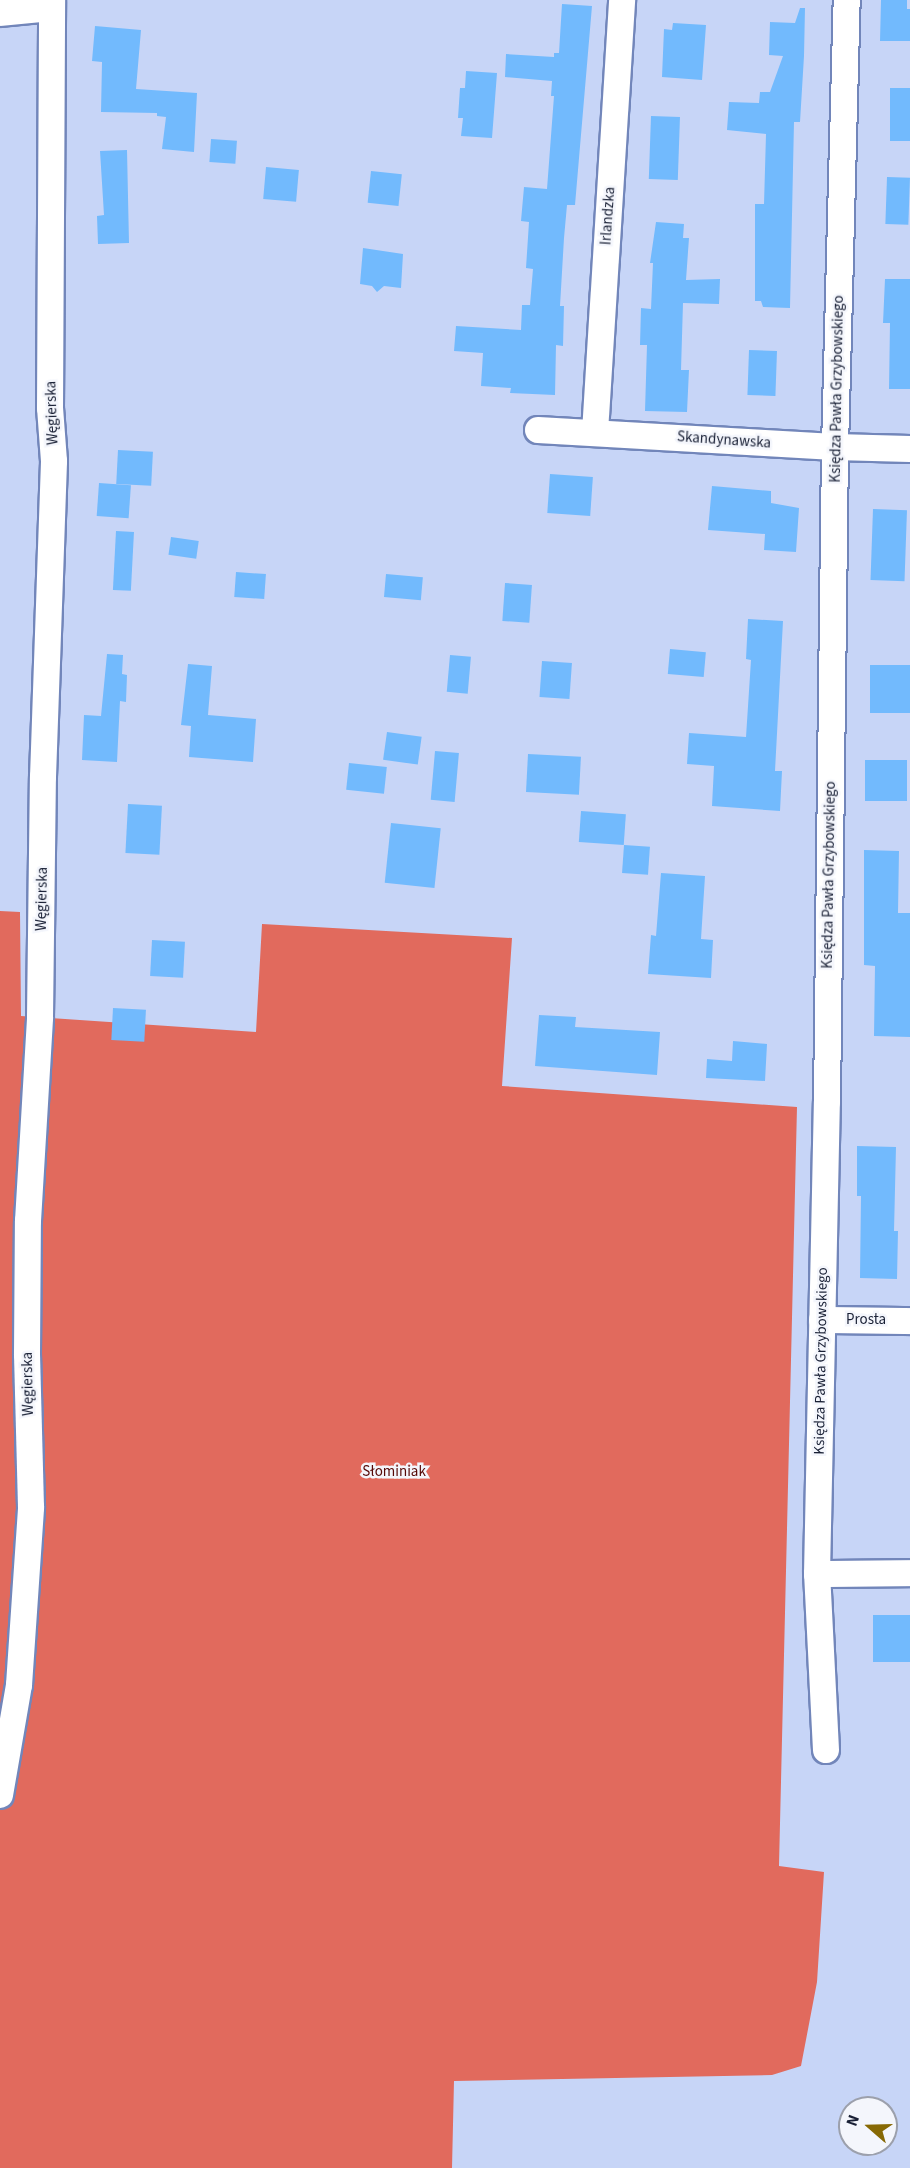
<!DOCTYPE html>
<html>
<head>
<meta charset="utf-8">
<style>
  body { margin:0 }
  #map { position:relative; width:910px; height:2168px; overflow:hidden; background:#c7d5f7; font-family:"Source Sans 3",sans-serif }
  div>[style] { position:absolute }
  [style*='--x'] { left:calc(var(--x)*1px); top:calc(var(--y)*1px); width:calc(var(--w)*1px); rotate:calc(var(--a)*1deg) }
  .forest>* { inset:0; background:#e16a5d }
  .building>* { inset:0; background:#72bafd; transform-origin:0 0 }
  .roads { filter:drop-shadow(2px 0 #7286ba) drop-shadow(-2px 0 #7286ba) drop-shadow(0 2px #7286ba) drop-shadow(0 -2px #7286ba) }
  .street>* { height:26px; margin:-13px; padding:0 13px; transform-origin:13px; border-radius:13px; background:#fff }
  span { translate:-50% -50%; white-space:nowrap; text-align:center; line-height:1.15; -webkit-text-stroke:5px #f4f6fc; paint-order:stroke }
  .street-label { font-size:15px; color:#192035 }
  .park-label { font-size:15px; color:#560907 }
  .north { position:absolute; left:838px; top:2096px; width:60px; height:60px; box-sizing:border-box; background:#f4f6fc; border:2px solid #9ca0ac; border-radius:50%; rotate:290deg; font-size:16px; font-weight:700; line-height:24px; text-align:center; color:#192035 }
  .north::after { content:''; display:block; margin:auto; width:21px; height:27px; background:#876905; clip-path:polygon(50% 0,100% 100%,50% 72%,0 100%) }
</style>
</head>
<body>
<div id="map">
  <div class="forest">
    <i style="clip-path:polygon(0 911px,20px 912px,21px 1016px,256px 1032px,262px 924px,512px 938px,502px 1086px,797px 1107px,779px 1866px,824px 1872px,817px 1982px,801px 2066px,772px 2075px,454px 2081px,452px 2168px,0 2168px)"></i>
  </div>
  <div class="building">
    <i style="clip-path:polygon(881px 0,907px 0,907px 9px,910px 9px,910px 41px,880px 41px)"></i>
    <i style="clip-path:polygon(562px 4px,592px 6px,575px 205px,567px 205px,564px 238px,560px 306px,564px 306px,563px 346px,556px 345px,555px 395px,510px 393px,511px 388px,481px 386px,483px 353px,454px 351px,456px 326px,521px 330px,522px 305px,530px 305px,533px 269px,526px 268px,529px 222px,521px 221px,524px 187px,547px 189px,554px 96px,551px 96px,552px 81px,505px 77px,506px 54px,554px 57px,554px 53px,559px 53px)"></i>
    <i style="clip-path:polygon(800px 8px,805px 8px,804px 56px,800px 122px,794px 122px,790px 308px,763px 307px,761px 301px,755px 301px,755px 204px,764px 204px,766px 134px,727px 130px,729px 102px,759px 103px,760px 92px,770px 92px,783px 56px,769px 55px,770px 22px,795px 23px)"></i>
    <i style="clip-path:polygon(673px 23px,706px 25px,702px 80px,662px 77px,664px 29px,672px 30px)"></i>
    <i style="clip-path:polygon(95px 26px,141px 30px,136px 89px,197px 93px,194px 152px,162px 149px,166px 117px,157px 116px,157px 113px,101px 112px,102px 62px,92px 61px)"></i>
    <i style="clip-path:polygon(466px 71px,497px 73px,492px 138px,461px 136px,463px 118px,458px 118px,460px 88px,465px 88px)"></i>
    <i style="left:890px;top:88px;width:20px;height:53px"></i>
    <i style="left:651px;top:116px;width:29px;height:63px;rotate:2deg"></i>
    <i style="left:211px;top:139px;width:26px;height:23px;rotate:4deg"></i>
    <i style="clip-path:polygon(127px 150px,129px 243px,98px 244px,97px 216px,104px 215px,100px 151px)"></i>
    <i style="left:266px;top:167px;width:33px;height:32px;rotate:5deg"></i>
    <i style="left:371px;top:171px;width:31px;height:32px;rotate:6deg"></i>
    <i style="left:887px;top:177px;width:23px;height:47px;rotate:2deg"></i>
    <i style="clip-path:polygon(656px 222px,684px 224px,683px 238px,689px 238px,686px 280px,720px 279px,719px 304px,683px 303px,681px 370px,689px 370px,687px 412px,645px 411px,647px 345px,640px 345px,641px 308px,651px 309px,653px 263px,650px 263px)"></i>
    <i style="clip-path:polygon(363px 248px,403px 254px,401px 288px,384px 286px,377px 292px,372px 286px,360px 284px)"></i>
    <i style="clip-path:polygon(885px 279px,910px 279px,910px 389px,889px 389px,890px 323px,883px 323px)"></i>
    <i style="left:749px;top:350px;width:28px;height:45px;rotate:2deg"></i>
    <i style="left:118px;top:450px;width:35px;height:34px;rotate:3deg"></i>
    <i style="left:550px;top:474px;width:43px;height:39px;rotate:4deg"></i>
    <i style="left:99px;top:483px;width:32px;height:33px;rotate:4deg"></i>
    <i style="clip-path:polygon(712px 486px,771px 491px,771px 503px,799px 508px,796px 552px,764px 550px,765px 534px,708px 530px)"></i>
    <i style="left:873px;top:509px;width:34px;height:71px;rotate:2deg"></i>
    <i style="left:116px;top:531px;width:18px;height:59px;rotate:3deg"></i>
    <i style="left:171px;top:537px;width:28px;height:18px;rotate:8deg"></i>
    <i style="left:236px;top:572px;width:30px;height:25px;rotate:4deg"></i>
    <i style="left:386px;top:574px;width:37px;height:23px;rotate:5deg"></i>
    <i style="left:505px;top:583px;width:27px;height:38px;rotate:4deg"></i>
    <i style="clip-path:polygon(748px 619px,783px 621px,775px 771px,782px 771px,780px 811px,712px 806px,714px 766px,687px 764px,689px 733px,746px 737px,751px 660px,746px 659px)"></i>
    <i style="left:670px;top:649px;width:36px;height:25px;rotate:5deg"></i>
    <i style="clip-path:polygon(107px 654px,123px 655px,122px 674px,127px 675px,126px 702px,120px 701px,117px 762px,82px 760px,84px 715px,101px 716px)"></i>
    <i style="left:450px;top:655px;width:21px;height:37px;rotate:5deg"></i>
    <i style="left:542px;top:661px;width:30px;height:36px;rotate:4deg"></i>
    <i style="clip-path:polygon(188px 664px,212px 666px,208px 715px,256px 719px,253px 762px,189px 757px,191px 726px,181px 725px)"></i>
    <i style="left:870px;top:665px;width:40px;height:48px"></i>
    <i style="left:387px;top:732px;width:35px;height:28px;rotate:8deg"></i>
    <i style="left:435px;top:751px;width:24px;height:49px;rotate:5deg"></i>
    <i style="left:528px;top:754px;width:53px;height:38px;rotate:3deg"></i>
    <i style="left:865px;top:760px;width:42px;height:41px"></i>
    <i style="left:349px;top:763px;width:38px;height:27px;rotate:6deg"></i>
    <i style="left:128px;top:804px;width:34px;height:49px;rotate:3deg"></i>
    <i style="left:581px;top:811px;width:45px;height:31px;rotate:4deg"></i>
    <i style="left:391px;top:823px;width:50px;height:60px;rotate:6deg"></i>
    <i style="left:624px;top:845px;width:26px;height:28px;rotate:4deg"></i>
    <i style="clip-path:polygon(864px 850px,899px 851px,898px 913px,910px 913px,910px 1037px,874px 1036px,875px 966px,864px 965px)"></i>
    <i style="clip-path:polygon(661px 873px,705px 876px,701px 939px,713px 940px,711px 978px,648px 974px,651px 935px,656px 936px)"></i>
    <i style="left:152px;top:940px;width:33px;height:36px;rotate:3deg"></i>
    <i style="left:113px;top:1008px;width:33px;height:32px;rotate:3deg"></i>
    <i style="clip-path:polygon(539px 1015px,576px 1017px,575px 1027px,660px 1032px,657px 1075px,535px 1066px)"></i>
    <i style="clip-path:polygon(733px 1041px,767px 1044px,765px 1081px,706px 1078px,707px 1059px,732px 1061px)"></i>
    <i style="clip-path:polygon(857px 1146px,896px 1147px,894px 1231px,898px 1231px,897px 1279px,860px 1278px,861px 1196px,857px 1196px)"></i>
    <i style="left:873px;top:1615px;width:37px;height:47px"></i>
  </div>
  <div class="roads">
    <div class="street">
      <i style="--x:0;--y:13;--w:51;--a:-5.6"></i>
      <i style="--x:538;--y:430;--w:297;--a:3.3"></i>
      <i style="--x:835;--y:447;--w:75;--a:1.5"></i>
      <i style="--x:595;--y:432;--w:433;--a:-86.4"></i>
      <i style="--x:822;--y:1320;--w:88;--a:0.7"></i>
      <i style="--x:817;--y:1574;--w:93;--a:-0.6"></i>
      <i style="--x:826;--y:1750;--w:176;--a:-92.9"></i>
      <i style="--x:817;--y:1574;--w:472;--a:-88.8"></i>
      <i style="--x:827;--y:1102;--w:655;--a:-89.3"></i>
      <i style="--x:835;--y:447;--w:447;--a:-88.5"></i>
      <i style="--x:0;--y:1795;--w:112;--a:-80.2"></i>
      <i style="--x:19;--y:1685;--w:178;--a:-86.1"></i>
      <i style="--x:31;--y:1507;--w:153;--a:-91.5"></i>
      <i style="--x:27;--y:1354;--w:133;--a:-89.6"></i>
      <i style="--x:28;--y:1221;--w:204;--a:-86.6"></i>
      <i style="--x:40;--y:1017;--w:240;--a:-89.3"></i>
      <i style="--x:43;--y:777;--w:316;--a:-88"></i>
      <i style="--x:54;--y:461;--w:53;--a:-94.3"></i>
      <i style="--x:50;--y:408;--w:408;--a:-89.7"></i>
    </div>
  </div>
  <div class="street-label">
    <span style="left:608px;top:216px;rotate:-86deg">Irlandzka</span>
    <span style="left:837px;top:389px;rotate:-89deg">Księdza Pawła Grzybowskiego</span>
    <span style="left:52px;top:413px;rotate:-92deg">Węgierska</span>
    <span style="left:724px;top:440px;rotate:4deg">Skandynawska</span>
    <span style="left:829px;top:875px;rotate:-89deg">Księdza Pawła Grzybowskiego</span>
    <span style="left:42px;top:899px;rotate:-89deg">Węgierska</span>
    <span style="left:866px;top:1320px">Prosta</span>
    <span style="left:821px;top:1361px;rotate:-89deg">Księdza Pawła Grzybowskiego</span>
    <span style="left:28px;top:1384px;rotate:-91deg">Węgierska</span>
  </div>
  <div class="park-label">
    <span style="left:394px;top:1472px">Słominiak</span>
  </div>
  <div class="north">N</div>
</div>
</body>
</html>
